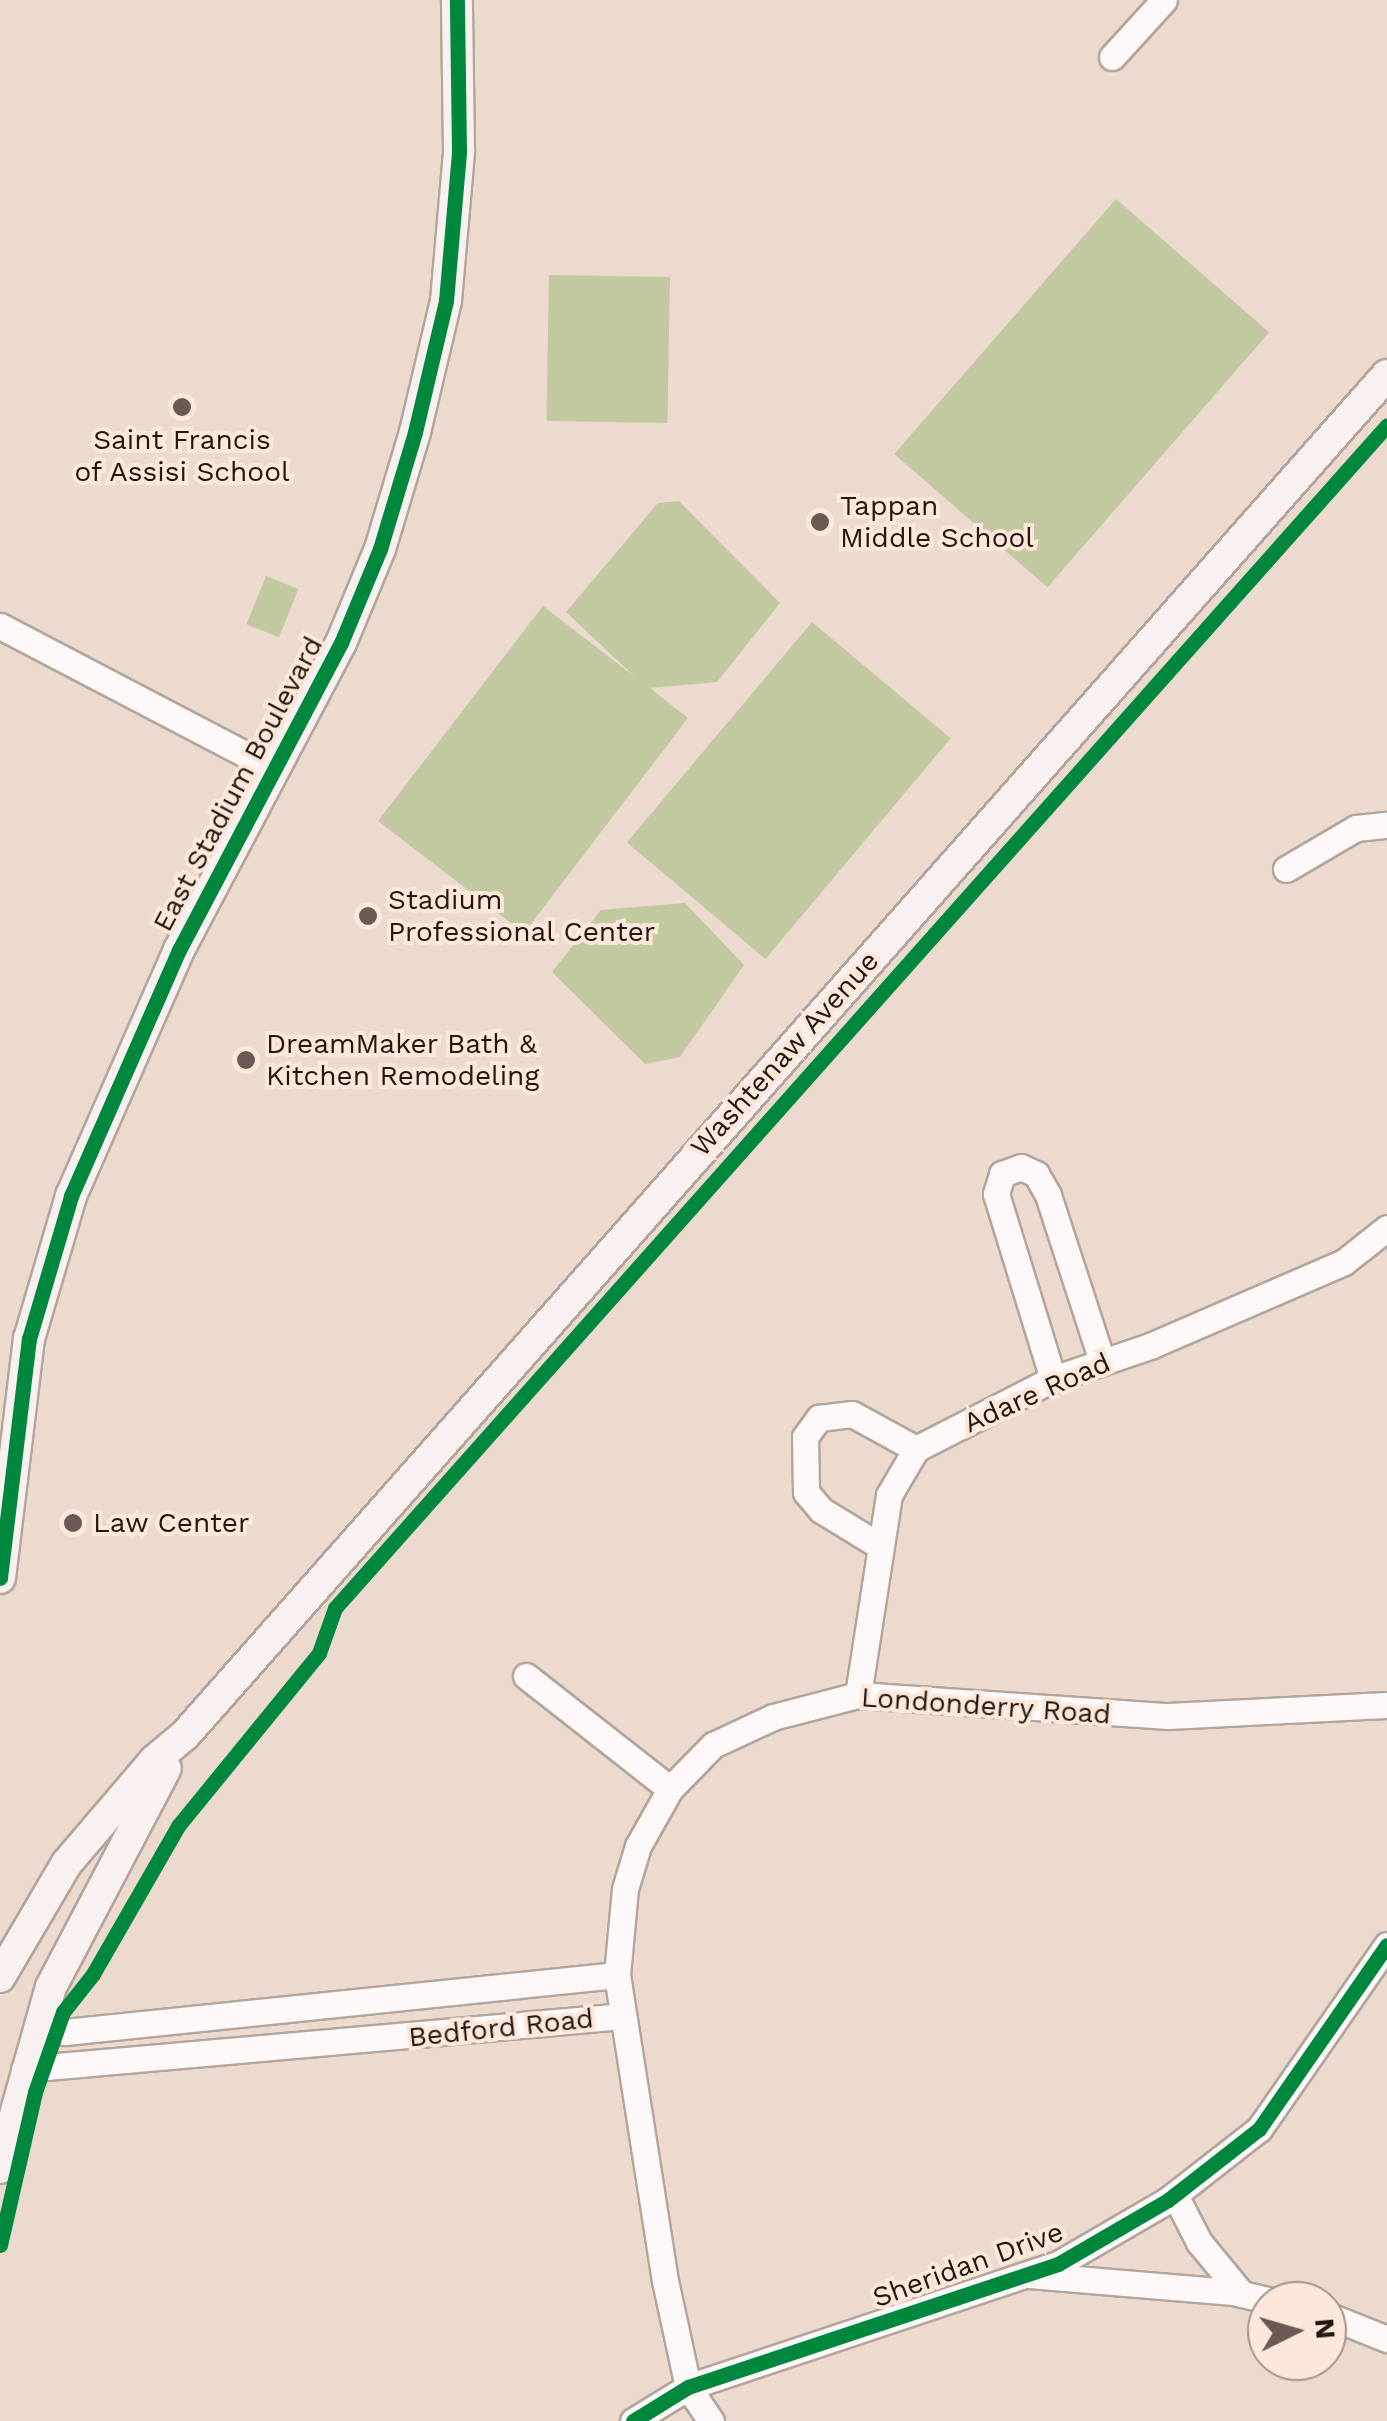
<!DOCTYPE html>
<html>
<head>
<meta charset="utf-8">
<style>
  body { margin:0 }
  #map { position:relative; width:1387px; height:2421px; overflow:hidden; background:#ecdacf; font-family:"Work Sans",sans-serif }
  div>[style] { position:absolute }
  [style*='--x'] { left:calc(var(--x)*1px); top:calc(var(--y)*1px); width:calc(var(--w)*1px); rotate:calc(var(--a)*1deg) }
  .green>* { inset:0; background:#c2c8a0; transform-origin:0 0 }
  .roads { filter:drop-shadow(2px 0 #b3a59c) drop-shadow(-2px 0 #b3a59c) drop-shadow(0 2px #b3a59c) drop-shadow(0 -2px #b3a59c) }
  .minor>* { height:25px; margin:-12.5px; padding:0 12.5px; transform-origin:12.5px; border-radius:12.5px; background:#fcf9f8 }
  .major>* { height:30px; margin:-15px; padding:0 15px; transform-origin:15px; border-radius:15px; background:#f8f1ef }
  .cycleway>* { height:15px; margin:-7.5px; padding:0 7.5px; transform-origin:7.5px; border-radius:7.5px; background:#00873e }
  .dots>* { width:28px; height:28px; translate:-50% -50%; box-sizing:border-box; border:5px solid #fce7db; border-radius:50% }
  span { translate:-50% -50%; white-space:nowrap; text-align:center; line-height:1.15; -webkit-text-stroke:8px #fce7db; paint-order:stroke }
  .poi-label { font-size:28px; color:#231710 }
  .left { translate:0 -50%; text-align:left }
  .street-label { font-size:28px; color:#231710 }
  .north { position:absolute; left:1247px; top:2281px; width:100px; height:100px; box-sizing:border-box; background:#fce7db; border:2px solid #a5948a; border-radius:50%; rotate:85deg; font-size:28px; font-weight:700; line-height:40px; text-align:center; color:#231710 }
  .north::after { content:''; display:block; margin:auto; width:35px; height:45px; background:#695b53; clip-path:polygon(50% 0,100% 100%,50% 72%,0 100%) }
</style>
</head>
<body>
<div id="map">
  <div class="green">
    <i style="left:1116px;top:199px;width:203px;height:338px;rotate:41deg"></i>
    <i style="left:549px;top:275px;width:121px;height:146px;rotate:1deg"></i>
    <i style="clip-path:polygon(679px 501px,780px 603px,717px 682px,650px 688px,688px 718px,524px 933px,378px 821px,543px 606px,635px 677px,566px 612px,658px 503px)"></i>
    <i style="left:266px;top:576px;width:35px;height:52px;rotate:22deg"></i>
    <i style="left:812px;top:622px;width:181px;height:288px;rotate:40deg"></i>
    <i style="clip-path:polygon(685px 903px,744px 965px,680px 1057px,645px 1064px,552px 972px,601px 910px)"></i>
  </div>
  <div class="roads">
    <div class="minor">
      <i style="--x:1112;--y:57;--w:77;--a:-47.6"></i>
      <i style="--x:0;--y:626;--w:307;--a:27.6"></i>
      <i style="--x:1286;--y:869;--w:81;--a:-30.4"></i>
      <i style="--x:1356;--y:828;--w:31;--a:-6"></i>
      <i style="--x:1053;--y:1379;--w:194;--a:-107.1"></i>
      <i style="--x:996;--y:1194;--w:21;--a:-73"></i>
      <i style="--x:1002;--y:1174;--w:20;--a:-20"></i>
      <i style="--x:1021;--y:1167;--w:17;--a:25"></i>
      <i style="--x:1036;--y:1174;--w:24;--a:60"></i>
      <i style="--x:1048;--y:1195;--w:175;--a:72"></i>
      <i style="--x:880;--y:1546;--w:69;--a:-148.6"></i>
      <i style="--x:821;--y:1510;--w:23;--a:-130"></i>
      <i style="--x:806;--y:1492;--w:55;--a:-91"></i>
      <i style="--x:805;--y:1437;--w:24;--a:-54"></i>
      <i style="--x:819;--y:1418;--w:33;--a:-7"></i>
      <i style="--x:852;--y:1414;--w:73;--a:28.7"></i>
      <i style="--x:526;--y:1676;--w:183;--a:38.1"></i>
      <i style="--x:858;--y:1695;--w:202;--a:-81.2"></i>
      <i style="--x:889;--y:1495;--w:53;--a:-59.6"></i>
      <i style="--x:916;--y:1449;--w:154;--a:-27.1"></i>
      <i style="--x:1053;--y:1379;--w:102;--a:-18.8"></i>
      <i style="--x:1150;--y:1346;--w:211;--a:-23.4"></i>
      <i style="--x:1344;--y:1262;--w:55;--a:-38.3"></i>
      <i style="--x:38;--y:2025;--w:28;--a:15"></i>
      <i style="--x:65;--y:2032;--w:555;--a:-5.9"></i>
      <i style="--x:24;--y:2069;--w:600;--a:-5.06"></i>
      <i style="--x:1175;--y:2195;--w:53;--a:62.9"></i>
      <i style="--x:1199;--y:2242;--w:66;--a:50.5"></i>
      <i style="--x:1029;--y:2275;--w:205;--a:4.8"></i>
      <i style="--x:1233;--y:2292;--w:40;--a:13"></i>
      <i style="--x:1327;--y:2315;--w:65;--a:21.8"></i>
      <i style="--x:633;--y:2421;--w:65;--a:-31.7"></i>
      <i style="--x:688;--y:2387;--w:390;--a:-18.4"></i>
      <i style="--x:1058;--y:2264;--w:127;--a:-30.2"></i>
      <i style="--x:1168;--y:2200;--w:115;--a:-38"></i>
      <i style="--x:1259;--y:2129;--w:224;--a:-55.2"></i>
      <i style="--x:711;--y:2421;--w:41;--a:-124.1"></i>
      <i style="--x:688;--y:2387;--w:108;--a:-102.2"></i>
      <i style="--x:665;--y:2281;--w:310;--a:-98.9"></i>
      <i style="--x:617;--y:1975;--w:86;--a:-84.7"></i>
      <i style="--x:625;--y:1889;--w:45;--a:-73.2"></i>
      <i style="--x:638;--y:1846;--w:65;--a:-60.7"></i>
      <i style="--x:670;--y:1789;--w:62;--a:-45.7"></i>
      <i style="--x:713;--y:1745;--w:66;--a:-25"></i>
      <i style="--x:773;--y:1717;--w:88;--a:-14.5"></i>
      <i style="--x:858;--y:1695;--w:311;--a:3.9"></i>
      <i style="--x:1168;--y:1716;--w:219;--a:-2.9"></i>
    </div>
    <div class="major">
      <i style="--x:0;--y:1578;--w:241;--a:-83.1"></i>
      <i style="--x:29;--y:1339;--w:149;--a:-73.6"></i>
      <i style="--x:71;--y:1196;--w:269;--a:-66.3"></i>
      <i style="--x:179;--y:950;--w:347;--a:-62.2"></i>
      <i style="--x:341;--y:643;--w:102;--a:-67.5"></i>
      <i style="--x:380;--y:549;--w:122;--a:-73.3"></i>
      <i style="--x:415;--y:432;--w:135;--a:-76.7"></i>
      <i style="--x:446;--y:301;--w:151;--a:-85"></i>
      <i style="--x:459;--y:151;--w:151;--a:-90.8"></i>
      <i style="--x:0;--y:1977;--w:132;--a:-59.6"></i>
      <i style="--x:67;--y:1863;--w:135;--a:-49.5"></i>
      <i style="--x:155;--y:1760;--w:39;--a:-40"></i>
      <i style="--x:185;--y:1735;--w:1815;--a:-48.53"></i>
      <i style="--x:0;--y:2168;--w:188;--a:-74.3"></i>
      <i style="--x:51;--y:1987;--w:247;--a:-62.3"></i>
    </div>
  </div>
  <div class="cycleway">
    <i style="--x:0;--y:1578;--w:241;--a:-83.1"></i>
    <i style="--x:29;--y:1339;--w:149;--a:-73.6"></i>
    <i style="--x:71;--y:1196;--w:269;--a:-66.3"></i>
    <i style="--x:179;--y:950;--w:347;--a:-62.2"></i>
    <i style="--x:341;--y:643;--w:102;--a:-67.5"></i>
    <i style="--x:380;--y:549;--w:122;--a:-73.3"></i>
    <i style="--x:415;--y:432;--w:135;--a:-76.7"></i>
    <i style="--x:446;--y:301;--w:151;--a:-85"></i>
    <i style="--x:459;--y:151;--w:151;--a:-90.8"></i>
    <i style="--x:0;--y:2245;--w:157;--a:-77.1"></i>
    <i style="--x:35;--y:2092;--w:85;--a:-70.7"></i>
    <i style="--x:63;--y:2012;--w:48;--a:-51.7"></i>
    <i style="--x:93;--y:1974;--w:171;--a:-60.1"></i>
    <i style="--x:178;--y:1826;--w:223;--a:-50.8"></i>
    <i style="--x:319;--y:1653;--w:48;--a:-70.4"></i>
    <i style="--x:335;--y:1608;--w:1583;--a:-48.35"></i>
    <i style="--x:633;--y:2421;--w:65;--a:-31.7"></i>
    <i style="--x:688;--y:2387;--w:390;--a:-18.4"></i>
    <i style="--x:1058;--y:2264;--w:127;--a:-30.2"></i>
    <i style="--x:1168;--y:2200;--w:115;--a:-38"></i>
    <i style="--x:1259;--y:2129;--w:224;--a:-55.2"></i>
  </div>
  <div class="dots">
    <i style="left:182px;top:407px;background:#695b53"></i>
    <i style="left:820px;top:522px;background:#695b53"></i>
    <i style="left:368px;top:916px;background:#695b53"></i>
    <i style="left:246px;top:1060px;background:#695b53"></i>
    <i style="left:73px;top:1523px;background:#695b53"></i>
  </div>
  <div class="poi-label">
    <span style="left:182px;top:456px">Saint Francis<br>of Assisi School</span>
    <span class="left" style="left:840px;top:522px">Tappan<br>Middle School</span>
    <span class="left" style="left:388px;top:916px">Stadium<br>Professional Center</span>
    <span class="left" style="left:266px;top:1060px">DreamMaker Bath &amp;<br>Kitchen Remodeling</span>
    <span class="left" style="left:93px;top:1523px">Law Center</span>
  </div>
  <div class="street-label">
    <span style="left:238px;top:784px;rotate:-62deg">East Stadium Boulevard</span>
    <span style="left:785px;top:1054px;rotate:-48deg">Washtenaw Avenue</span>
    <span style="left:1037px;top:1393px;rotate:-24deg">Adare Road</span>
    <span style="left:986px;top:1706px;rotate:4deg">Londonderry Road</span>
    <span style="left:501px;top:2028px;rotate:-6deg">Bedford Road</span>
    <span style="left:968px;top:2265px;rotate:-20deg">Sheridan Drive</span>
  </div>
  <div class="north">N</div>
</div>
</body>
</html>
